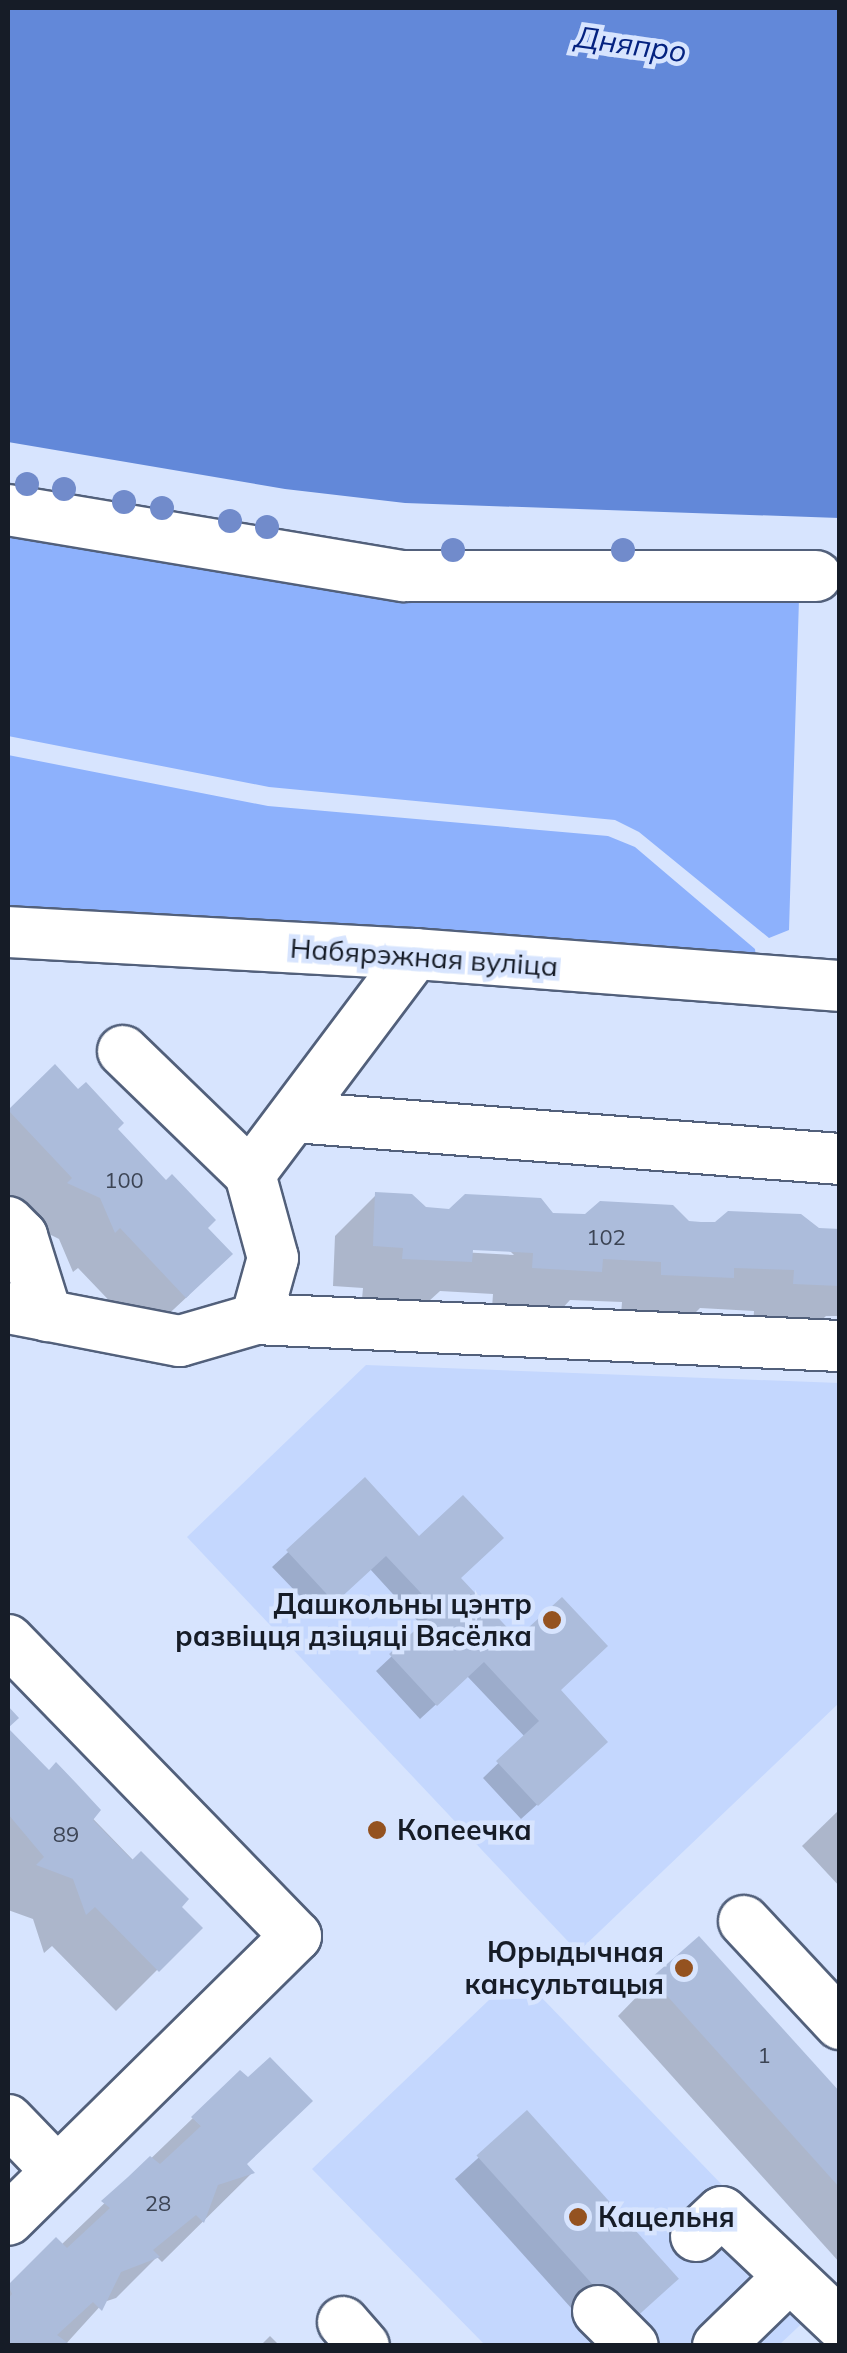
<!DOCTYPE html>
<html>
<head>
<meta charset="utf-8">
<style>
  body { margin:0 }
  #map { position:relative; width:847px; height:2353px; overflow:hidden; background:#d7e4fe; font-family:Mulish,sans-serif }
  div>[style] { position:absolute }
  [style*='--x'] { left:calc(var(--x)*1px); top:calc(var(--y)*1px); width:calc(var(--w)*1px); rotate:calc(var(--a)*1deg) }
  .built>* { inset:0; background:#c4d7fe }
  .green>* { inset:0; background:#8db1fc }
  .water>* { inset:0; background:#6288d9 }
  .shadow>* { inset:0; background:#0003; transform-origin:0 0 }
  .building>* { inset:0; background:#acbcdb; transform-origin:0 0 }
  .roads { filter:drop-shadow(2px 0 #52607b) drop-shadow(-2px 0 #52607b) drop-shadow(0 2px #52607b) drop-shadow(0 -2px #52607b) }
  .minor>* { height:50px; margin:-25px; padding:0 25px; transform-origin:25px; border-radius:25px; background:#fff }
  .trees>* { width:24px; height:24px; margin:-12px; border-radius:50%; background:#718bcb }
  .dots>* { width:28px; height:28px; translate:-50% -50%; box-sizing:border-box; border:5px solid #d7e4fe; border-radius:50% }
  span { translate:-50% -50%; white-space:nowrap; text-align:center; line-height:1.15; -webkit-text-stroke:9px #d7e4fe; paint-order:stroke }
  .number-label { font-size:22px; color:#3c4454 }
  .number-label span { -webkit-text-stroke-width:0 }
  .street-label { font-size:28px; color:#161c27 }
  .poi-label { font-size:28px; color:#161c27; font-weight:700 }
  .right { translate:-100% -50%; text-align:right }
  .left { translate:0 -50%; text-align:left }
  .water-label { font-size:30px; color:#042280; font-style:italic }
  .frame { position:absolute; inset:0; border:10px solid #161c27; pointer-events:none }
</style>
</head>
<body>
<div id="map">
  <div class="built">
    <i style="clip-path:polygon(366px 1365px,839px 1383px,839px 1703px,578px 1952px,187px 1537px)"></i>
    <i style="clip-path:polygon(542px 1998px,830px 2297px,779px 2345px,485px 2345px,312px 2169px,489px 2000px)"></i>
  </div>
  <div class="green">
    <i style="clip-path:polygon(8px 531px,799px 599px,789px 930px,769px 938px,639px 832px,615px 820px,269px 787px,8px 736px)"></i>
    <i style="clip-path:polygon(8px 755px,268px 806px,608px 836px,635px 847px,755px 949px,757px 965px,8px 917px)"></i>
  </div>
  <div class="water">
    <i style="clip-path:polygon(8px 8px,839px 8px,839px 518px,405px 503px,285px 489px,8px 442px)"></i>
  </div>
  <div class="shadow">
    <i style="clip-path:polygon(55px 1067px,205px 1228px,189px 1295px,144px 1337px,78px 1268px,73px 1272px,59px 1239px,29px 1224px,32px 1221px,8px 1194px,8px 1112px)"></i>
    <i style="clip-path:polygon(evenodd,376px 1195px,424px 1210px,840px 1232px,840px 1316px,826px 1316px,814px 1327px,753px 1324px,754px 1311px,700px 1308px,690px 1318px,621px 1315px,622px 1302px,570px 1300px,559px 1312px,492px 1308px,493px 1294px,440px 1291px,428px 1302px,362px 1299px,363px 1288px,333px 1286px,335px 1236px,376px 1195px,460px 1247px,509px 1250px,514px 1255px,460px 1252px,460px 1247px)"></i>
    <i style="clip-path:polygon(365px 1481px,558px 1690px,590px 1757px,521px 1819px,483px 1778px,525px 1737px,467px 1676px,420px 1719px,376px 1671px,423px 1627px,370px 1569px,319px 1616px,272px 1567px)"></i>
    <i style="clip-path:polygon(8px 1731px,199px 1928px,116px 2011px,52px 1946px,44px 1953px,33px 1919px,8px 1910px)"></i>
    <i style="clip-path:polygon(840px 1809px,840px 1887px,802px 1846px)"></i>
    <i style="clip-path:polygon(653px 1980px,840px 2096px,840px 2263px,618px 2016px)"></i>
    <i style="left:527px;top:2114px;width:221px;height:97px;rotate:48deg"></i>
    <i style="clip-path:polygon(193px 2118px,252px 2173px,162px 2262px,157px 2257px,116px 2298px,104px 2302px,64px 2346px,8px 2346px,8px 2288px,56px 2240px,61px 2245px)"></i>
    <i style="clip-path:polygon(270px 2336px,280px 2346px,260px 2346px)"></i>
  </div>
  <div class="building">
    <i style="clip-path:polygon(55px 1064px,78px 1089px,86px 1082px,124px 1123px,118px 1129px,166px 1180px,172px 1174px,216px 1220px,208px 1228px,233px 1254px,186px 1298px,120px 1228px,115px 1233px,100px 1198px,67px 1183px,72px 1178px,8px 1110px)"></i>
    <i style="clip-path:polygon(375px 1192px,412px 1194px,426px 1207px,449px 1209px,465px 1194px,541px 1198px,553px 1213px,585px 1214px,600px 1201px,673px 1205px,689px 1221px,701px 1222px,715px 1222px,728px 1211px,801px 1214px,819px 1228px,840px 1229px,840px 1286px,793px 1284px,794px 1270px,734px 1268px,734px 1278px,661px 1275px,661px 1262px,603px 1259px,602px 1272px,532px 1268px,533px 1253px,473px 1250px,472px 1262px,402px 1259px,403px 1248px,373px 1246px)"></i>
    <i style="clip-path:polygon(365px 1477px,419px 1536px,463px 1495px,504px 1538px,461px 1578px,517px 1638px,562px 1597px,608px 1646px,561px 1690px,608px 1742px,538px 1806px,496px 1761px,539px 1721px,484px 1662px,437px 1706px,389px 1654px,437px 1610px,386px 1556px,335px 1603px,286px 1550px)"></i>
    <i style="clip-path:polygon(8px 1706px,19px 1718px,8px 1728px,49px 1770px,56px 1762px,76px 1783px,101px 1810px,93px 1820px,132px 1860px,141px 1851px,189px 1899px,182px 1907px,203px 1928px,159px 1972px,95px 1907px,86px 1915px,73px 1879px,36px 1865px,44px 1857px,8px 1814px)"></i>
    <i style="clip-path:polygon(699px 1936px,840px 2092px,840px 2188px,651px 1978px)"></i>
    <i style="clip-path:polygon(270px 2057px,313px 2101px,247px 2164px,255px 2173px,218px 2185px,204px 2223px,196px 2215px,153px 2250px,160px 2257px,121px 2272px,102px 2311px,93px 2302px,57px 2335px,68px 2343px,8px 2346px,8px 2299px,12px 2294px,8px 2285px,56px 2237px,67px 2248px,110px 2208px,101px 2201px,128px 2177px,150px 2156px,160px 2164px,201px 2126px,191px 2117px,240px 2070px,248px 2077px)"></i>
    <i style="left:527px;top:2110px;width:227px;height:68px;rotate:48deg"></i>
  </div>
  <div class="roads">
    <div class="minor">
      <i style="--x:8;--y:510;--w:401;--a:9.5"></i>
      <i style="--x:404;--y:576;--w:412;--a:0"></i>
      <i style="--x:8;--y:932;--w:408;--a:3.1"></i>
      <i style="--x:415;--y:954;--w:426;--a:4.3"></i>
      <i style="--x:415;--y:954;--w:275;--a:126.9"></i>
      <i style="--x:250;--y:1174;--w:87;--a:74.7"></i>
      <i style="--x:273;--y:1258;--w:63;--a:105.6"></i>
      <i style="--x:256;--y:1319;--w:585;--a:2.65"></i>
      <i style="--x:123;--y:1051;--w:177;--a:44.1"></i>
      <i style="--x:294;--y:1117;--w:548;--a:4.4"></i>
      <i style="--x:8;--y:1222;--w:20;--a:45"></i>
      <i style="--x:22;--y:1236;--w:84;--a:72.6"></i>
      <i style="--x:8;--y:1308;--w:175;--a:10.9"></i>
      <i style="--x:180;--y:1341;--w:79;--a:-16.1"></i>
      <i style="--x:8;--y:1640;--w:413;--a:45.8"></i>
      <i style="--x:296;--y:1936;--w:404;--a:135.4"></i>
      <i style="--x:744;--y:1921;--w:141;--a:47"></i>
      <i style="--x:8;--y:2120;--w:71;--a:46.1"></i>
      <i style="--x:696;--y:2236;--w:35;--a:-43"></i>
      <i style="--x:722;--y:2212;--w:163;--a:43.5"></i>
      <i style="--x:598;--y:2311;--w:49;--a:45"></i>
      <i style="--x:343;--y:2322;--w:32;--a:49"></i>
      <i style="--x:718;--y:2346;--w:99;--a:-44.2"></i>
    </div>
  </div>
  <div class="trees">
    <i style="left:27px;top:484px"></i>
    <i style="left:64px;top:489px"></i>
    <i style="left:124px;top:502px"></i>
    <i style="left:162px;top:508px"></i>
    <i style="left:230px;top:521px"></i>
    <i style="left:267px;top:527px"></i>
    <i style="left:453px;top:550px"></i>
    <i style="left:623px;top:550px"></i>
  </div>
  <div class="dots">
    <i style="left:552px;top:1620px;background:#945220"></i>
    <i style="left:377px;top:1830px;background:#945220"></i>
    <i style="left:684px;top:1968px;background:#945220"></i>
    <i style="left:578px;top:2217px;background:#945220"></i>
  </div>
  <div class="number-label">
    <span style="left:124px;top:1181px">100</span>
    <span style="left:606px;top:1238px">102</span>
    <span style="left:66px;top:1835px">89</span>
    <span style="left:764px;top:2056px">1</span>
    <span style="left:158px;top:2204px">28</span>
  </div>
  <div class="street-label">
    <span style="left:424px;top:957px;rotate:4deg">Набярэжная вуліца</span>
  </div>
  <div class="poi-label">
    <span class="right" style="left:532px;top:1620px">Дашкольны цэнтр<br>развіцця дзіцяці Вясёлка</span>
    <span class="left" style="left:397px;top:1830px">Копеечка</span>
    <span class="right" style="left:664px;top:1968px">Юрыдычная<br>кансультацыя</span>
    <span class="left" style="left:598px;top:2217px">Кацельня</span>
  </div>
  <div class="water-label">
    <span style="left:631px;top:44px;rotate:8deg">Дняпро</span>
  </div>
  <div class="frame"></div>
</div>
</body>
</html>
